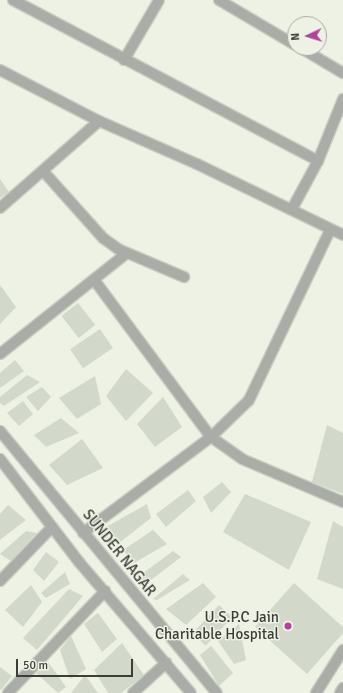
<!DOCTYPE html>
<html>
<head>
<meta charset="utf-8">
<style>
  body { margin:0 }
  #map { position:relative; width:343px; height:693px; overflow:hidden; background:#edf2e5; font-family:Signika,sans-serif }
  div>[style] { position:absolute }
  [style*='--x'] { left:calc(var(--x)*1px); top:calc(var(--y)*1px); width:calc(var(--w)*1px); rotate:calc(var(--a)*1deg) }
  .building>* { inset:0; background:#d2d8ca; transform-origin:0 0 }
  .roads { filter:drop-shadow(1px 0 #c9cec2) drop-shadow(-1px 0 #c9cec2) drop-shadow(0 1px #c9cec2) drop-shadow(0 -1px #c9cec2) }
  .minor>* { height:10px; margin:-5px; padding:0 5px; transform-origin:5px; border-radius:5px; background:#aaada7 }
  .dots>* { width:11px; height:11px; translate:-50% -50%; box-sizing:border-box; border:2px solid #edf2e5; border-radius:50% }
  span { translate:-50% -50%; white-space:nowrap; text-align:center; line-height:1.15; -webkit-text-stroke:3px #edf2e5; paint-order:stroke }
  .street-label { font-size:15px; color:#3b3d38 }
  .poi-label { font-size:15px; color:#3b3d38 }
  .right { translate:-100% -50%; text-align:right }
  .north { position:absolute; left:287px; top:16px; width:40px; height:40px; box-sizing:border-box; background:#edf2e5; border:1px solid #a6aaa0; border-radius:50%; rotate:266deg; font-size:11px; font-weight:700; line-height:16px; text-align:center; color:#3b3d38 }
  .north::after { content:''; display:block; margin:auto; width:14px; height:18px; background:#b2429f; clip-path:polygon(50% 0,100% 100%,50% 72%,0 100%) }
  .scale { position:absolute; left:16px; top:659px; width:117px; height:18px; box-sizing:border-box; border:2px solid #3b3d38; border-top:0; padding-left:5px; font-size:12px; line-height:14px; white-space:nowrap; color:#3b3d38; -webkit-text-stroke:3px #edf2e5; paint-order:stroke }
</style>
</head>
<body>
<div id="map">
  <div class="building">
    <i style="clip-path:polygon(0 179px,9px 192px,0 198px)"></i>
    <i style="clip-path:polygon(0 285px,16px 307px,0 324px)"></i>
    <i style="left:78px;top:303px;width:28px;height:21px;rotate:52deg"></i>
    <i style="left:100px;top:329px;width:23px;height:36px;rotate:56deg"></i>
    <i style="clip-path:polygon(15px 360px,24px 371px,0 388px,0 373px)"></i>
    <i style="clip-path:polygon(126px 369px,153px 393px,126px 421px,106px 396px)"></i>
    <i style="clip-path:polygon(27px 375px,40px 382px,4px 406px,0 403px,0 397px)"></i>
    <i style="clip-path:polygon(95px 376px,101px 404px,77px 419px,59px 398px)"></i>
    <i style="clip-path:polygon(42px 387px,51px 397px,38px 411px,26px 397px)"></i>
    <i style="clip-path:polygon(163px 397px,182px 427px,155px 447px,137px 424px)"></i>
    <i style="clip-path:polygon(23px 401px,33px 414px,19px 426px,7px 413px)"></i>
    <i style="clip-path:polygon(61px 418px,79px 433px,46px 447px,34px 435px)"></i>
    <i style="clip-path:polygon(327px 425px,343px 433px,343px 494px,312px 482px)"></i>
    <i style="clip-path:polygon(82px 439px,103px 468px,67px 485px,49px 465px)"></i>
    <i style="clip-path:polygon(222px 482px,231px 492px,211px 513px,203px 497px)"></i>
    <i style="clip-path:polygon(188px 490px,196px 501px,166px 527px,156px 514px)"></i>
    <i style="clip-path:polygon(245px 494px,311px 522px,289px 570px,223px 532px)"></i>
    <i style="clip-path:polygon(147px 504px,151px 518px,119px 543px,106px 527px)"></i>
    <i style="clip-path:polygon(8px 505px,26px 520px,0 540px,0 514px)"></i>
    <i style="clip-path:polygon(333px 521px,343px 527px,343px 589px,317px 579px)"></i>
    <i style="clip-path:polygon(153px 530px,167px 544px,134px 563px,123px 550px)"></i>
    <i style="clip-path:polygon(26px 531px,37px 533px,11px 561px,0 554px)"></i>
    <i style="clip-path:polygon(173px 551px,181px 557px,143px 586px,135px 579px)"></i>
    <i style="clip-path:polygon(46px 552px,59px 562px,44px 581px,33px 570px)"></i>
    <i style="clip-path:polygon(65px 572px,70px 584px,46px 598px,41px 593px)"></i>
    <i style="clip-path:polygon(183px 574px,190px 580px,157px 600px,153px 599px)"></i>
    <i style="clip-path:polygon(203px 583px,216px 597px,186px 625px,166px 609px)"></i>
    <i style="clip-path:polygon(294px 583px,343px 627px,343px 633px,307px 674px,255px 627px)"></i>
    <i style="clip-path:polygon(31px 585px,42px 602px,23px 627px,5px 610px)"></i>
    <i style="clip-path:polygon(69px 589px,83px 596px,37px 650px,23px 638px)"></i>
    <i style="left:219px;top:605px;width:18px;height:39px;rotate:43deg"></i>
    <i style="clip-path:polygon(98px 613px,117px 639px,102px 652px,84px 624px)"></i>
    <i style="clip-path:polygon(239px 624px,246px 660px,234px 664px,218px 641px)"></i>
    <i style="clip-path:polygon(71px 636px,86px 669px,70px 679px,60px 650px)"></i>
    <i style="clip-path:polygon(122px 643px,144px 675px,121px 693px,108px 693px,94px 670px)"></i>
    <i style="clip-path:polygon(211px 646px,233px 673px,219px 686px,200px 655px)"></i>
    <i style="clip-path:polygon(48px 662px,66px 687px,58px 693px,36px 673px)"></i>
    <i style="clip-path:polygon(0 667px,12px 676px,1px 690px,0 689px)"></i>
    <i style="clip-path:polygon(85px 675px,98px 693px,71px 693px)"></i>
  </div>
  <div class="roads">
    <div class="minor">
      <i style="--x:13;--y:0;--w:345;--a:27.8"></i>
      <i style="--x:219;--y:0;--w:88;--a:30.6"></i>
      <i style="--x:301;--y:48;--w:49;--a:30.8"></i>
      <i style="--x:124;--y:60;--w:69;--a:-59.7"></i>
      <i style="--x:0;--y:70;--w:111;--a:27.3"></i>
      <i style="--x:99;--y:121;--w:107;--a:23.7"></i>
      <i style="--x:197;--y:164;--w:162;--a:25.9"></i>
      <i style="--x:44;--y:172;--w:89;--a:48.2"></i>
      <i style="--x:103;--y:238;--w:19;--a:36"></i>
      <i style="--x:118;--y:249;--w:72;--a:23"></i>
      <i style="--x:0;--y:208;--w:132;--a:-41.3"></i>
      <i style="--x:292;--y:209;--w:55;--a:-61.6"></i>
      <i style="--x:318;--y:161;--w:67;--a:-68"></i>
      <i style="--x:95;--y:281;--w:194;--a:53.4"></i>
      <i style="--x:211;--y:437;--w:38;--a:35"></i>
      <i style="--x:242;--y:459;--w:110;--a:23.1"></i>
      <i style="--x:0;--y:354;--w:162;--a:-38.5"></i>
      <i style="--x:0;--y:431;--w:340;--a:50.4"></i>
      <i style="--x:0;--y:459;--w:130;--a:52.5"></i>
      <i style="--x:79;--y:562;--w:172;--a:49.5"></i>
      <i style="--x:83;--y:533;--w:160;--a:-36.9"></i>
      <i style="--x:211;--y:437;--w:53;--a:-44.2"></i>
      <i style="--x:249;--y:400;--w:188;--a:-64.5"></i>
      <i style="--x:0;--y:581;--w:75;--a:-46.1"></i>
      <i style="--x:8;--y:693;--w:141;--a:-46.4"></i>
      <i style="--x:133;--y:693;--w:45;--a:-42.3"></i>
      <i style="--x:316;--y:693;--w:51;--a:-57.9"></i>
      <i style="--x:340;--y:693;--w:6;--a:-59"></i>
    </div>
  </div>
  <div class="dots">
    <i style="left:288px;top:626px;background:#b2429f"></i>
  </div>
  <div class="street-label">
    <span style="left:119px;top:553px;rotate:51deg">SUNDER NAGAR</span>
  </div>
  <div class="poi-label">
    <span class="right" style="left:279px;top:626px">U.S.P.C Jain<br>Charitable Hospital</span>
  </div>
  <div class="north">N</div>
  <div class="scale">50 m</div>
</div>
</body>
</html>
